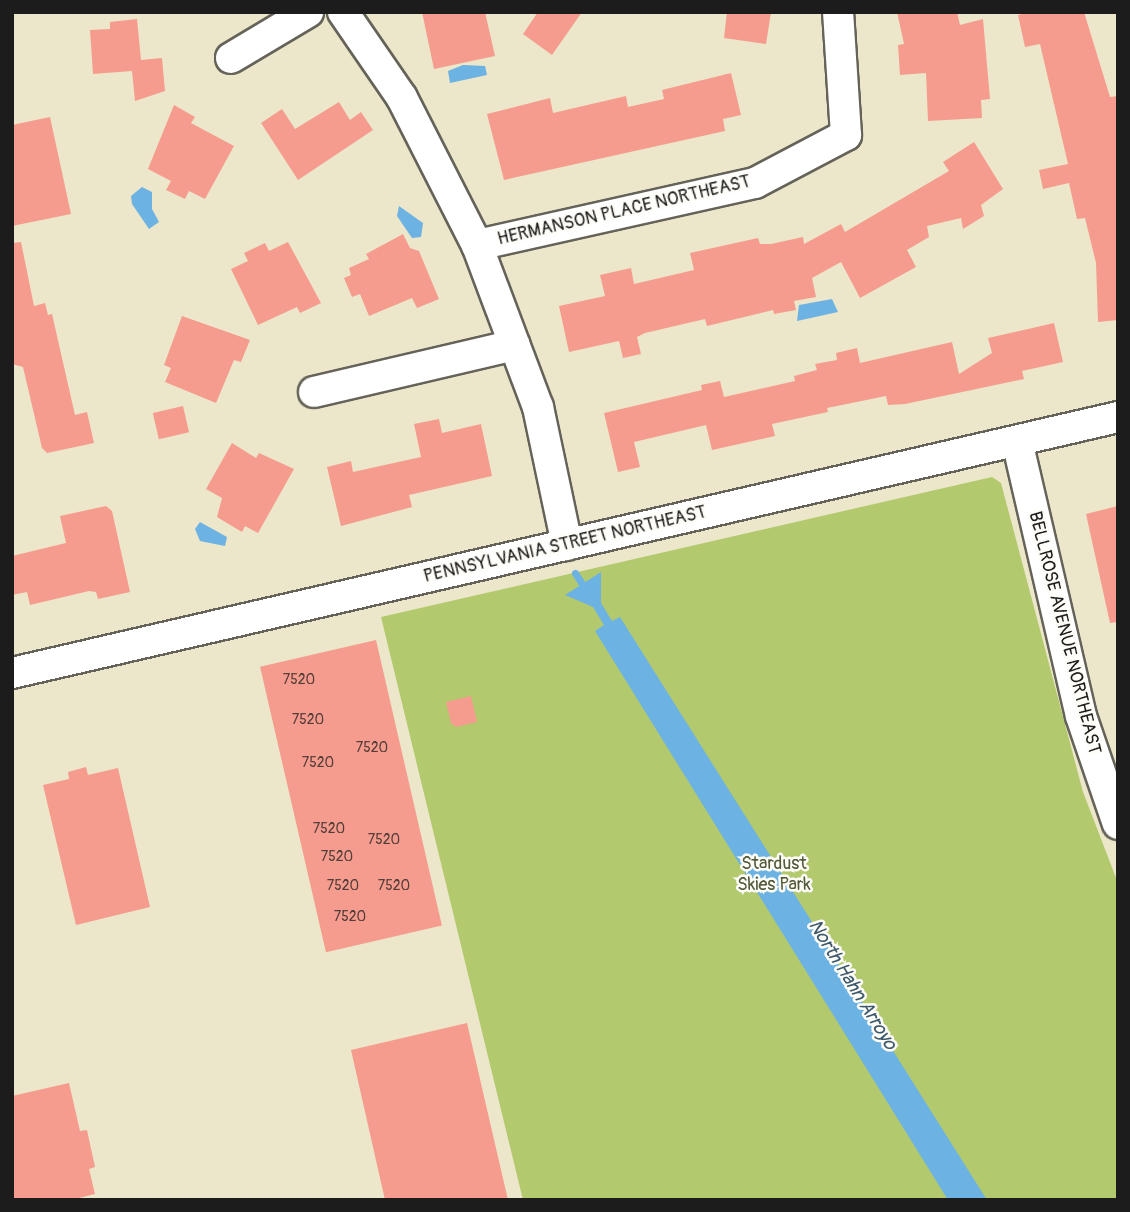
<!DOCTYPE html>
<html>
<head>
<meta charset="utf-8">
<style>
  body { margin:0 }
  #map { position:relative; width:1130px; height:1212px; overflow:hidden; background:#ece7ca; font-family:Pangolin,sans-serif }
  div>[style] { position:absolute }
  [style*='--x'] { left:calc(var(--x)*1px); top:calc(var(--y)*1px); width:calc(var(--w)*1px); rotate:calc(var(--a)*1deg) }
  .green>* { inset:0; background:#b3c96e }
  .water>* { inset:0; background:#6cb2e3 }
  .stream>* { height:7px; margin:-3.5px; padding:0 3.5px; transform-origin:3.5px; border-radius:3.5px; background:#6cb2e3 }
  .building>* { inset:0; background:#f59c8e; transform-origin:0 0 }
  .roads { filter:drop-shadow(2px 0 #656359) drop-shadow(-2px 0 #656359) drop-shadow(0 2px #656359) drop-shadow(0 -2px #656359) }
  .minor>* { height:30px; margin:-15px; padding:0 15px; transform-origin:15px; border-radius:15px; background:#fff }
  span { translate:-50% -50%; white-space:nowrap; text-align:center; line-height:1.15; -webkit-text-stroke:5px #fdfcf7; paint-order:stroke }
  .number-label { font-size:14px; color:#523c38 }
  .number-label span { -webkit-text-stroke-width:0 }
  .street-label { font-size:18px; color:#1c1c1c }
  .park-label { font-size:18px; color:#515939 }
  .water-label { font-size:19px; color:#3c586c; font-style:italic }
  .frame { position:absolute; inset:0; border:14px solid #1c1c1c; pointer-events:none }
</style>
</head>
<body>
<div id="map">
  <div class="green">
    <i style="clip-path:polygon(992px 477px,1001px 483px,1083px 792px,1118px 883px,1118px 1200px,523px 1200px,381px 617px)"></i>
  </div>
  <div class="water">
    <i style="clip-path:polygon(463px 65px,485px 66px,487px 75px,450px 83px,448px 71px)"></i>
    <i style="clip-path:polygon(142px 187px,152px 192px,152px 209px,159px 222px,149px 229px,132px 204px,131px 196px)"></i>
    <i style="clip-path:polygon(399px 206px,423px 223px,421px 237px,412px 238px,397px 216px)"></i>
    <i style="clip-path:polygon(832px 299px,838px 312px,797px 321px,799px 305px)"></i>
    <i style="clip-path:polygon(200px 522px,227px 537px,225px 546px,200px 541px,195px 529px)"></i>
    <i style="clip-path:polygon(601px 572px,601px 603px,612px 621px,620px 617px,987px 1200px,948px 1200px,595px 631px,604px 625px,593px 607px,565px 595px)"></i>
  </div>
  <div class="stream">
    <i style="--x:575;--y:573;--w:20;--a:57"></i>
  </div>
  <div class="building">
    <i style="clip-path:polygon(422px 12px,485px 12px,495px 56px,434px 69px)"></i>
    <i style="clip-path:polygon(538px 12px,582px 12px,552px 55px,523px 34px)"></i>
    <i style="clip-path:polygon(727px 12px,771px 12px,766px 44px,724px 38px)"></i>
    <i style="clip-path:polygon(897px 12px,957px 12px,960px 25px,983px 19px,990px 99px,981px 100px,982px 118px,928px 121px,926px 73px,900px 75px,898px 45px,904px 44px)"></i>
    <i style="clip-path:polygon(1031px 12px,1084px 12px,1110px 97px,1118px 96px,1118px 320px,1098px 322px,1096px 263px,1085px 218px,1077px 219px,1069px 183px,1043px 189px,1039px 170px,1068px 164px,1040px 44px,1025px 47px,1018px 15px)"></i>
    <i style="clip-path:polygon(137px 19px,141px 60px,162px 58px,165px 91px,135px 101px,132px 71px,93px 74px,90px 30px,110px 29px,110px 22px)"></i>
    <i style="clip-path:polygon(731px 73px,741px 115px,723px 119px,725px 131px,504px 180px,487px 114px,550px 98px,553px 113px,626px 96px,628px 107px,664px 99px,662px 90px)"></i>
    <i style="clip-path:polygon(339px 102px,350px 120px,361px 112px,373px 130px,298px 180px,261px 123px,282px 109px,295px 129px)"></i>
    <i style="clip-path:polygon(174px 105px,195px 117px,191px 123px,234px 146px,205px 199px,189px 191px,185px 199px,166px 190px,171px 181px,148px 169px)"></i>
    <i style="clip-path:polygon(50px 117px,71px 214px,12px 226px,12px 125px)"></i>
    <i style="clip-path:polygon(974px 142px,1003px 189px,981px 205px,984px 216px,963px 229px,961px 218px,927px 226px,929px 237px,907px 250px,916px 267px,860px 298px,841px 262px,812px 278px,816px 297px,794px 301px,796px 310px,774px 314px,773px 310px,707px 326px,705px 319px,645px 333px,637px 337px,641px 354px,623px 358px,619px 341px,569px 352px,559px 306px,605px 296px,600px 275px,631px 268px,634px 284px,694px 270px,690px 253px,758px 238px,760px 244px,771px 244px,803px 237px,804px 244px,841px 224px,845px 232px,949px 171px,943px 162px)"></i>
    <i style="clip-path:polygon(403px 234px,410px 248px,419px 251px,439px 299px,417px 308px,412px 298px,369px 316px,360px 294px,352px 297px,344px 278px,351px 275px,349px 268px,369px 259px,366px 254px)"></i>
    <i style="clip-path:polygon(21px 242px,34px 306px,45px 303px,48px 315px,52px 314px,75px 415px,87px 412px,94px 443px,47px 453px,42px 448px,23px 367px,12px 364px,12px 243px)"></i>
    <i style="clip-path:polygon(288px 242px,321px 303px,300px 313px,297px 307px,258px 325px,231px 269px,248px 261px,244px 253px,265px 243px,269px 251px)"></i>
    <i style="clip-path:polygon(182px 316px,250px 340px,241px 362px,234px 360px,216px 403px,165px 382px,171px 368px,164px 365px)"></i>
    <i style="clip-path:polygon(1054px 323px,1063px 362px,1022px 371px,1024px 379px,905px 404px,888px 405px,886px 396px,827px 408px,828px 412px,772px 424px,775px 436px,712px 450px,706px 425px,634px 442px,640px 467px,618px 472px,604px 413px,702px 390px,701px 385px,720px 381px,724px 397px,795px 381px,794px 376px,817px 370px,815px 364px,837px 360px,836px 353px,857px 348px,860px 363px,952px 342px,959px 374px,992px 353px,988px 338px)"></i>
    <i style="left:183px;top:406px;width:27px;height:31px;rotate:77deg"></i>
    <i style="clip-path:polygon(439px 419px,442px 433px,481px 424px,492px 476px,409px 495px,412px 507px,341px 526px,327px 467px,351px 461px,353px 472px,421px 457px,414px 424px)"></i>
    <i style="clip-path:polygon(232px 443px,256px 458px,259px 453px,294px 469px,258px 533px,245px 526px,242px 532px,217px 517px,222px 498px,206px 489px)"></i>
    <i style="clip-path:polygon(106px 506px,112px 511px,130px 592px,98px 599px,96px 592px,89px 591px,30px 605px,27px 592px,12px 595px,12px 556px,66px 543px,60px 516px)"></i>
    <i style="clip-path:polygon(1118px 506px,1118px 622px,1110px 623px,1086px 514px)"></i>
    <i style="left:376px;top:640px;width:293px;height:119px;rotate:77deg"></i>
    <i style="clip-path:polygon(471px 696px,477px 722px,456px 727px,451px 723px,446px 702px)"></i>
    <i style="clip-path:polygon(86px 767px,88px 775px,118px 768px,150px 907px,76px 925px,43px 785px,69px 779px,68px 772px)"></i>
    <i style="clip-path:polygon(467px 1023px,508px 1200px,385px 1200px,351px 1050px)"></i>
    <i style="clip-path:polygon(69px 1083px,80px 1131px,87px 1130px,95px 1167px,89px 1169px,95px 1194px,71px 1200px,12px 1200px,12px 1096px)"></i>
  </div>
  <div class="roads">
    <div class="minor">
      <i style="--x:343;--y:12;--w:104;--a:55.5"></i>
      <i style="--x:402;--y:98;--w:165;--a:63"></i>
      <i style="--x:477;--y:245;--w:173;--a:69.4"></i>
      <i style="--x:538;--y:407;--w:141;--a:78.1"></i>
      <i style="--x:231;--y:58;--w:90;--a:-30.9"></i>
      <i style="--x:477;--y:245;--w:285;--a:-12.6"></i>
      <i style="--x:755;--y:183;--w:103;--a:-27.8"></i>
      <i style="--x:846;--y:135;--w:123;--a:-93.7"></i>
      <i style="--x:314;--y:392;--w:206;--a:-13.2"></i>
      <i style="--x:1017;--y:441;--w:282;--a:76.9"></i>
      <i style="--x:1081;--y:716;--w:114;--a:71.1"></i>
      <i style="--x:12;--y:673;--w:1135;--a:-13.03"></i>
    </div>
  </div>
  <div class="number-label">
    <span style="left:299px;top:680px">7520</span>
    <span style="left:308px;top:720px">7520</span>
    <span style="left:372px;top:748px">7520</span>
    <span style="left:318px;top:763px">7520</span>
    <span style="left:329px;top:829px">7520</span>
    <span style="left:384px;top:840px">7520</span>
    <span style="left:337px;top:857px">7520</span>
    <span style="left:343px;top:886px">7520</span>
    <span style="left:394px;top:886px">7520</span>
    <span style="left:350px;top:917px">7520</span>
  </div>
  <div class="street-label">
    <span style="left:624px;top:211px;rotate:-13deg">HERMANSON PLACE NORTHEAST</span>
    <span style="left:565px;top:545px;rotate:-13deg">PENNSYLVANIA STREET NORTHEAST</span>
    <span style="left:1064px;top:633px;rotate:76deg">BELLROSE AVENUE NORTHEAST</span>
  </div>
  <div class="park-label">
    <span style="left:774px;top:875px">Stardust<br>Skies Park</span>
  </div>
  <div class="water-label">
    <span style="left:852px;top:985px;rotate:58deg">North Hahn Arroyo</span>
  </div>
  <div class="frame"></div>
</div>
</body>
</html>
